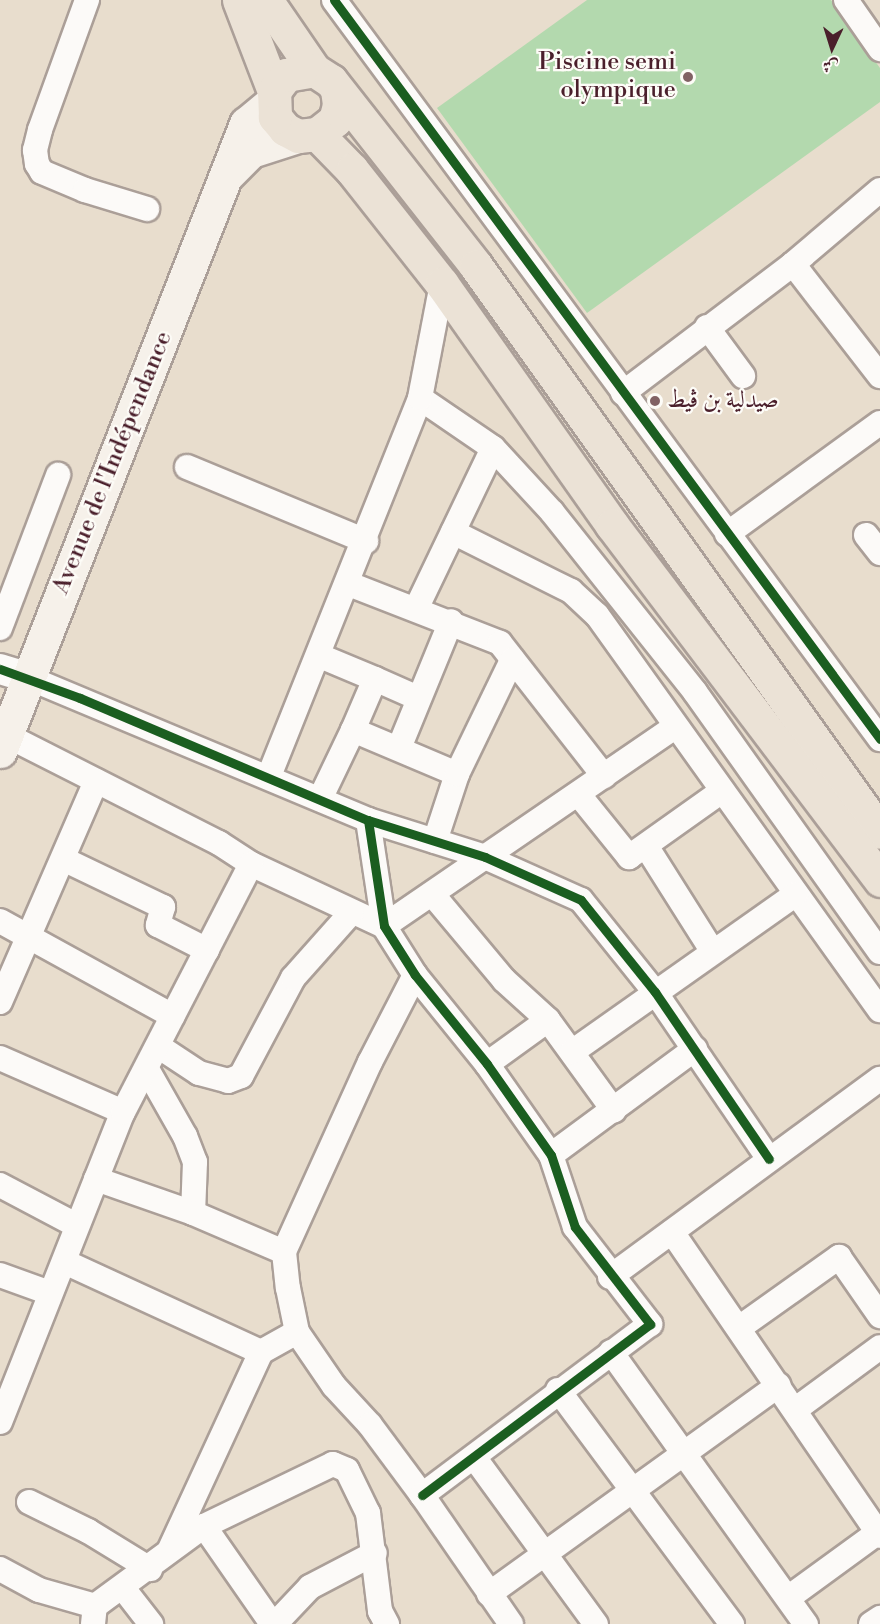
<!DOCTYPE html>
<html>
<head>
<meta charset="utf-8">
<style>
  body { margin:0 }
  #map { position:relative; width:880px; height:1624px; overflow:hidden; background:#e8ddcd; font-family:"Libre Bodoni",Amiri,serif }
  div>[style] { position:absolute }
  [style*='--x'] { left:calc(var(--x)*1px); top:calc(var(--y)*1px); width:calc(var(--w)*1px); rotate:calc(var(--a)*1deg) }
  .green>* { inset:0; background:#b3d9ae }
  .roads { filter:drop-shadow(2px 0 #ab9f98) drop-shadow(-2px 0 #ab9f98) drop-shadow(0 2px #ab9f98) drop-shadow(0 -2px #ab9f98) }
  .minor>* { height:24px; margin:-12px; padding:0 12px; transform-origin:12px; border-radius:12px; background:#fcfaf8 }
  .tertiary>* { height:30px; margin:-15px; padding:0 15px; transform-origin:15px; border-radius:15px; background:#fcfaf8 }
  .secondary>* { height:33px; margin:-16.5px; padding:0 16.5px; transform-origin:16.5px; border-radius:16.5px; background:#f6f1ea }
  .trunk>* { height:33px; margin:-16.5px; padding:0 16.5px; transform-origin:16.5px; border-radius:16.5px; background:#ebe2d6 }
  .cycleway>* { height:9px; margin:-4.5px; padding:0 4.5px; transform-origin:4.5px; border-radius:4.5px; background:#1b5e20 }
  .dots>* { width:16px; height:16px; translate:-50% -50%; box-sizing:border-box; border:3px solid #fdfcf7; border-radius:50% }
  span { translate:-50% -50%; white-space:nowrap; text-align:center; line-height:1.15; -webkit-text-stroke:4.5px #fdfcf7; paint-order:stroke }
  .poi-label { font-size:24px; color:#4a1f2b }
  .right { translate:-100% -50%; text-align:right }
  .left { translate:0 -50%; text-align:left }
  .street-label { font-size:24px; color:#4a1f2b }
  .north { position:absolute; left:802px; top:18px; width:60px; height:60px; -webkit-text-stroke:4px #fdfcf7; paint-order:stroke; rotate:184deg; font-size:16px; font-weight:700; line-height:24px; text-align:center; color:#4a1f2b }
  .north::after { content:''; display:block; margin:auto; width:21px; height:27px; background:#4a1f2b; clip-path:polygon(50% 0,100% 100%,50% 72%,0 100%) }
</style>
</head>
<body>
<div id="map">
  <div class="green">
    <i style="clip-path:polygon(587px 0,831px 0,880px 68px,880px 102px,587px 313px,437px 108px)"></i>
  </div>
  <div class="roads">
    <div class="minor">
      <i style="--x:87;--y:0;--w:138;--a:109.9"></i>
      <i style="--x:40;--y:130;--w:21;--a:104"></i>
      <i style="--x:35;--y:150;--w:14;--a:82"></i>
      <i style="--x:37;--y:164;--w:9;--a:58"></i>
      <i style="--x:42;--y:172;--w:47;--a:22.7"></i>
      <i style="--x:85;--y:190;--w:65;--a:17"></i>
      <i style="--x:334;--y:0;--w:919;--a:53.54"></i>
      <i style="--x:846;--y:0;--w:60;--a:55.2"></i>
      <i style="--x:793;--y:264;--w:142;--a:52.2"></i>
      <i style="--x:707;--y:327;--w:61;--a:53.7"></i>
      <i style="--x:623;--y:393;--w:213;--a:-37.2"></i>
      <i style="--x:793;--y:264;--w:114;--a:-40.4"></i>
      <i style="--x:493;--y:448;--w:87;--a:47.3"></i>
      <i style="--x:552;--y:512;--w:230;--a:51.5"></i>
      <i style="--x:695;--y:692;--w:319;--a:54.6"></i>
      <i style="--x:187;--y:467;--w:194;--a:22.5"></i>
      <i style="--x:453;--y:532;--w:132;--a:26.6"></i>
      <i style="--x:571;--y:591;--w:35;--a:43"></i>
      <i style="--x:597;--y:615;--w:486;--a:54.4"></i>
      <i style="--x:727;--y:534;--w:189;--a:-36"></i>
      <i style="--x:866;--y:535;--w:23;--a:52"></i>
      <i style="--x:349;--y:584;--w:162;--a:21.3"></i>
      <i style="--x:500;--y:643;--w:169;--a:52"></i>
      <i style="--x:416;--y:609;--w:178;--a:-64.4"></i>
      <i style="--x:493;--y:448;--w:88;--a:-145.6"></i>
      <i style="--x:0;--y:628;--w:164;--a:-69.2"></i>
      <i style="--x:320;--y:656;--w:60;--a:22.7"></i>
      <i style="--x:375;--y:679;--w:56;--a:113.3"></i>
      <i style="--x:353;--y:730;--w:113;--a:22.9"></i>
      <i style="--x:29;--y:678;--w:368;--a:22.7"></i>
      <i style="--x:368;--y:820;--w:123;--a:17.5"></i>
      <i style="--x:485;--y:857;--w:105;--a:24.1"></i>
      <i style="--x:581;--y:900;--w:118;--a:51.2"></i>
      <i style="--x:655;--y:992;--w:202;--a:55.7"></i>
      <i style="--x:375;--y:679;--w:47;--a:23.8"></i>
      <i style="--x:6;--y:735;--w:239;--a:26.9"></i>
      <i style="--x:219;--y:843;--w:38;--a:33"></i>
      <i style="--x:251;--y:864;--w:147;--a:25"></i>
      <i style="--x:384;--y:926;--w:353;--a:-34.4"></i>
      <i style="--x:399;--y:748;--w:137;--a:-67.7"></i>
      <i style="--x:269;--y:776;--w:407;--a:-68.2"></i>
      <i style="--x:420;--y:398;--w:116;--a:-79.1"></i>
      <i style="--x:579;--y:795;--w:80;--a:51.1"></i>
      <i style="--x:629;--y:857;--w:114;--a:-35.4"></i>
      <i style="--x:320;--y:799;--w:76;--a:-64.4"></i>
      <i style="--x:368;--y:820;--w:107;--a:81.4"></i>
      <i style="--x:384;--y:926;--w:58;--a:57.7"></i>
      <i style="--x:415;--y:975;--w:114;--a:51"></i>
      <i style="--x:487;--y:1064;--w:111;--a:54.9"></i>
      <i style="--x:551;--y:1155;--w:76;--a:71.6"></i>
      <i style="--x:575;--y:1227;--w:123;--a:52.3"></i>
      <i style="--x:650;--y:1324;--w:285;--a:143.1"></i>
      <i style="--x:435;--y:841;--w:71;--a:-71.8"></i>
      <i style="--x:457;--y:774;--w:127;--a:-64.2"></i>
      <i style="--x:646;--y:846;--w:125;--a:57.7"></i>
      <i style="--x:63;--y:859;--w:111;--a:25.6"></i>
      <i style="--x:163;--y:907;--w:19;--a:106"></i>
      <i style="--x:158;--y:925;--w:55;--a:27"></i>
      <i style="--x:433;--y:895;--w:111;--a:50.1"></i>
      <i style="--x:504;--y:980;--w:59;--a:42.3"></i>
      <i style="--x:548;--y:1020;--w:112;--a:54"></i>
      <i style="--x:0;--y:921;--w:197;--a:28.8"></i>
      <i style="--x:415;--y:975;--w:98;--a:117.3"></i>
      <i style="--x:370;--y:1062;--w:209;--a:114.4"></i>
      <i style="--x:284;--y:1252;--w:36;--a:84"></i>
      <i style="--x:288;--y:1288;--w:45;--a:78.4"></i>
      <i style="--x:297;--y:1332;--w:65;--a:55.6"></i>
      <i style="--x:334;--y:1386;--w:53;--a:47.3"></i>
      <i style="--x:370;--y:1425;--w:87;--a:53.4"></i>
      <i style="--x:422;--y:1495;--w:157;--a:55.4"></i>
      <i style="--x:0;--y:1002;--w:241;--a:-66.5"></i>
      <i style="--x:158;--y:1046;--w:49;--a:33.4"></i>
      <i style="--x:199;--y:1073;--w:30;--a:15"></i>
      <i style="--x:228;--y:1081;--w:14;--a:-21"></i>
      <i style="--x:241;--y:1076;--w:111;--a:-62"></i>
      <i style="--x:293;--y:978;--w:87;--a:-48.3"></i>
      <i style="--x:572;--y:1052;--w:274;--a:-35.2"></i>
      <i style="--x:0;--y:1058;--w:134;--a:23.7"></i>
      <i style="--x:487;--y:1064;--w:75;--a:-35.8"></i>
      <i style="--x:148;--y:1071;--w:75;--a:60.4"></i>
      <i style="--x:185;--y:1136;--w:28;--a:69"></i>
      <i style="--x:195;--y:1162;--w:51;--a:92.2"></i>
      <i style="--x:551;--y:1155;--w:179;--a:-36.4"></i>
      <i style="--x:96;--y:1179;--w:103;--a:19.3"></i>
      <i style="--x:193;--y:1213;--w:99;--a:23.2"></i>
      <i style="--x:0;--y:1185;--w:86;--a:27.8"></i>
      <i style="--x:672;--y:1232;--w:368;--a:55.6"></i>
      <i style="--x:65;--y:1262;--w:216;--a:24.7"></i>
      <i style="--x:0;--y:1275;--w:53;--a:19.8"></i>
      <i style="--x:610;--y:1277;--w:335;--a:-36.3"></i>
      <i style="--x:739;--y:1328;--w:123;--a:-35.4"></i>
      <i style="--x:839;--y:1257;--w:72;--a:55.2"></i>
      <i style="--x:611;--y:1352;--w:335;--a:54.4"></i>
      <i style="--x:558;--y:1390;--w:292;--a:53.4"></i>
      <i style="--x:796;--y:1409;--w:104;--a:-36.4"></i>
      <i style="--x:0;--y:1422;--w:334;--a:-68.4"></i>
      <i style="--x:123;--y:1112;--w:279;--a:-62.7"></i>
      <i style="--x:474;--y:1457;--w:207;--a:53.9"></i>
      <i style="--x:29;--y:1502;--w:66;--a:26.2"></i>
      <i style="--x:88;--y:1531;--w:73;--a:31.5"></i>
      <i style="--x:204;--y:1526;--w:119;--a:55.2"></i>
      <i style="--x:170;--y:1549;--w:217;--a:-65.2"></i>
      <i style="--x:261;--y:1352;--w:41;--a:-29.1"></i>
      <i style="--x:0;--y:1569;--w:44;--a:28.3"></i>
      <i style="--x:39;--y:1590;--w:58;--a:15.9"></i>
      <i style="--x:123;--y:1588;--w:46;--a:52.1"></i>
      <i style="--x:489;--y:1594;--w:357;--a:-35.8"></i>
      <i style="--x:788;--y:1598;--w:114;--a:-36.1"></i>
      <i style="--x:93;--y:1624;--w:18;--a:-84"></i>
      <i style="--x:95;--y:1606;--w:135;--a:-36.3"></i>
      <i style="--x:204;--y:1526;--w:143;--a:-25.7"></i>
      <i style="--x:333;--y:1464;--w:15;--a:23"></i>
      <i style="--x:347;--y:1470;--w:48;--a:64"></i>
      <i style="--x:368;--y:1513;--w:99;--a:83"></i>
      <i style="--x:380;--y:1611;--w:15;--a:62"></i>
      <i style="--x:275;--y:1624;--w:51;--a:-46.6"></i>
      <i style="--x:310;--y:1587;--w:73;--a:-27.6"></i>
      <i style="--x:871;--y:1624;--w:11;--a:-34"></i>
    </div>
    <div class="tertiary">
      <i style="--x:0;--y:669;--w:30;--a:17"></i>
    </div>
    <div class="secondary">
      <i style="--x:228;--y:174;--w:33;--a:-45"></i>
      <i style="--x:251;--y:151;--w:49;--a:-17.7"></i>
      <i style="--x:0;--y:751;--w:674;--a:-68.58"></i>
      <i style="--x:246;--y:124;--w:33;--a:-40"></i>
    </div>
    <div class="trunk">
      <i style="--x:239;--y:0;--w:97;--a:69"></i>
      <i style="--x:266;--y:0;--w:85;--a:55.6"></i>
      <i style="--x:337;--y:90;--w:15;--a:82"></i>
      <i style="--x:339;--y:105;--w:16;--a:105"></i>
      <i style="--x:335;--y:120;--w:23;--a:142"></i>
      <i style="--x:317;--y:134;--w:19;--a:174"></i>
      <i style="--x:298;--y:136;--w:15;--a:-152"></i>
      <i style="--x:285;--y:129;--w:16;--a:-130"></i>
      <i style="--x:275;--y:117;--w:26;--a:-92"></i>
      <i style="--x:274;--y:91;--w:20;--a:-53"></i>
      <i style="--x:286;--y:75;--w:28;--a:-10"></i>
      <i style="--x:314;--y:70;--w:20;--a:33"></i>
      <i style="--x:331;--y:81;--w:235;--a:51.9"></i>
      <i style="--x:476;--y:266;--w:695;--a:54.48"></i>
      <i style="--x:317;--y:134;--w:50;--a:45.8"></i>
      <i style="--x:352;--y:170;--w:145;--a:51.7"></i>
      <i style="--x:442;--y:284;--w:295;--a:54.8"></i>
      <i style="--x:612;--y:525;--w:445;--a:52.9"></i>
    </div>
  </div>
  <div class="cycleway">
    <i style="--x:334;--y:0;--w:919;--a:53.54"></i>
    <i style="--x:0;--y:669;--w:85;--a:19.9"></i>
    <i style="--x:80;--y:698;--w:313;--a:23"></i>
    <i style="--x:368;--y:820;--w:123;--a:17.5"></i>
    <i style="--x:485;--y:857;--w:105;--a:24.1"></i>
    <i style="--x:581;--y:900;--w:118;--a:51.2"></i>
    <i style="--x:655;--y:992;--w:202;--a:55.7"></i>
    <i style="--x:368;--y:820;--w:107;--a:81.4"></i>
    <i style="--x:384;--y:926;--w:58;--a:57.7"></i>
    <i style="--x:415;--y:975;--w:114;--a:51"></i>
    <i style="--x:487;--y:1064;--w:111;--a:54.9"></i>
    <i style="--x:551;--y:1155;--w:76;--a:71.6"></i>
    <i style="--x:575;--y:1227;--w:123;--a:52.3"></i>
    <i style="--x:650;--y:1324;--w:285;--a:143.1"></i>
  </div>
  <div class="dots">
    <i style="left:688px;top:77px;background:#816264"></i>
    <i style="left:655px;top:401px;background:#816264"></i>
  </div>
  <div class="poi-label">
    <span class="right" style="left:676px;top:77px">Piscine semi<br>olympique</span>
    <span class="left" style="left:667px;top:401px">صيدلية بن ڤيط</span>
  </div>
  <div class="street-label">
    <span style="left:113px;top:463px;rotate:-68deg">Avenue de l'Indépendance</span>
  </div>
  <div class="north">ش</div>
</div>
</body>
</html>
